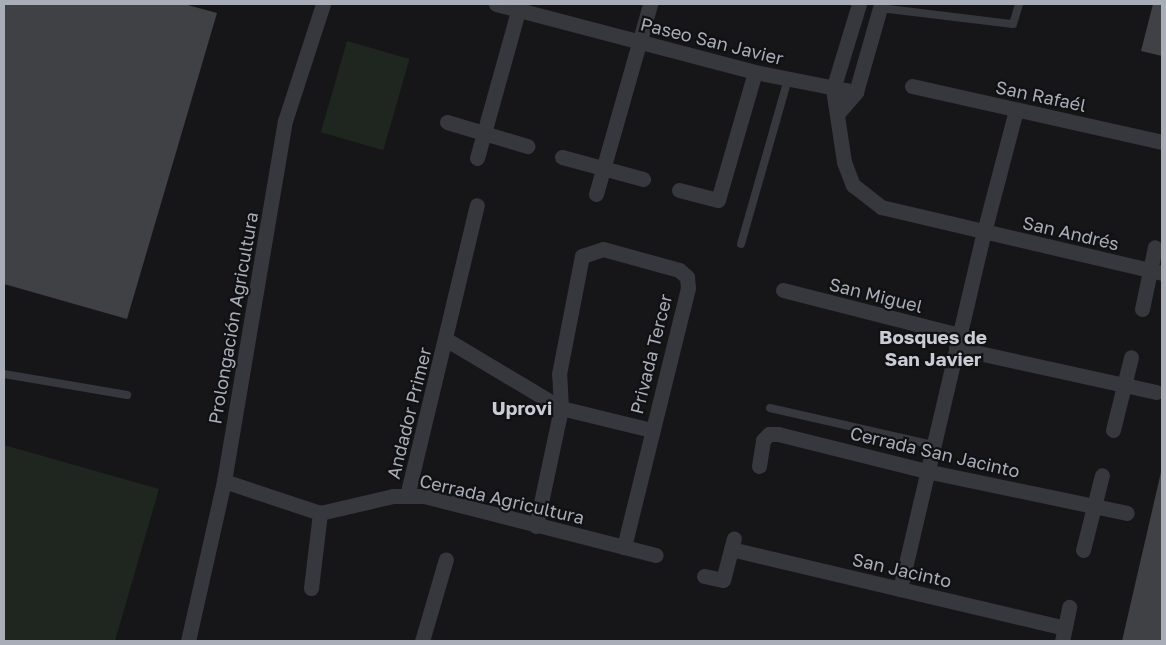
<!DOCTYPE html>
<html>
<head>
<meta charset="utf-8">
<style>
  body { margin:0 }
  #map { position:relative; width:1166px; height:645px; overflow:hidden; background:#161618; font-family:"Golos Text",sans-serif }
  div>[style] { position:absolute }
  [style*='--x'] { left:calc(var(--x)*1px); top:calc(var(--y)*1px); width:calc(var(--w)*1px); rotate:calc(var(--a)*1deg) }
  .green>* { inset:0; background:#1e261f; transform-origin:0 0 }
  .building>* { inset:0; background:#404145 }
  .service>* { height:8px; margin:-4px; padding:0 4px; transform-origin:4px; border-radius:4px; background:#37383d }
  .minor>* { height:15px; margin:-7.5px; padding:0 7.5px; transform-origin:7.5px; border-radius:7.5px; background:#37383d }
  span { translate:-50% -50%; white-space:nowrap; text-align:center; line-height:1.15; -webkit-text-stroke:4.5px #111113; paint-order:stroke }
  .street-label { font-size:18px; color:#a8adb8 }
  .neighbourhood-label { font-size:19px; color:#c9ccd4; font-weight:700 }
  .frame { position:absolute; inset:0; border:5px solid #a8adb8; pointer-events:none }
</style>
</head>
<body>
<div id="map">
  <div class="green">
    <i style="left:347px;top:41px;width:65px;height:95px;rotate:16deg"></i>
    <i style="clip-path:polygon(4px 445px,159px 489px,115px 641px,4px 641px)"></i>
  </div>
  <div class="building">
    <i style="clip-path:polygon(4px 4px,184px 4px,217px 13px,127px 319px,4px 284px)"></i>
    <i style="clip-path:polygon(1153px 4px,1162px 4px,1162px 56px,1141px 51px)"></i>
    <i style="clip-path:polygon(1161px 472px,1161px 641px,1122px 641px)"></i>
  </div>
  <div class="service">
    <i style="--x:880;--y:8;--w:134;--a:6.9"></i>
    <i style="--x:1013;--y:24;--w:21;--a:-73"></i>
    <i style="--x:741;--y:244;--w:172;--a:-74.1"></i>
    <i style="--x:4;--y:374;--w:125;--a:9.7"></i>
    <i style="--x:770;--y:408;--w:167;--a:12.8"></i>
  </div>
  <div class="minor">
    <i style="--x:496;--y:4;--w:268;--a:14.7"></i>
    <i style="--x:755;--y:72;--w:103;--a:11.2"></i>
    <i style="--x:859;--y:4;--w:89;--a:107"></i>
    <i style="--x:833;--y:89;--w:74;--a:81.4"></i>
    <i style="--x:844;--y:162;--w:25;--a:69"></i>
    <i style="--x:853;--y:185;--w:36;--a:38"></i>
    <i style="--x:881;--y:207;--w:289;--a:13.2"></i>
    <i style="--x:912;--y:86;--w:256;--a:12.6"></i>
    <i style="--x:838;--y:113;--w:28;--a:-49"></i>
    <i style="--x:856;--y:92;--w:91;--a:-74.1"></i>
    <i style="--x:447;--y:122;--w:84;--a:16.7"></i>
    <i style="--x:562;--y:157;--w:84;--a:15.2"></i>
    <i style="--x:477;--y:158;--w:160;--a:-74.4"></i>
    <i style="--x:679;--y:190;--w:40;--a:14.4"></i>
    <i style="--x:718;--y:200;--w:133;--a:-73.9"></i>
    <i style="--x:596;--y:194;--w:198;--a:-74.1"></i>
    <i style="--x:783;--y:290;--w:182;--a:14.3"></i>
    <i style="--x:1142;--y:309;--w:63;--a:-78.2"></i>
    <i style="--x:447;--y:340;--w:133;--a:30.8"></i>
    <i style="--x:561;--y:408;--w:93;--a:13.7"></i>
    <i style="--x:956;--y:348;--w:205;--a:12.4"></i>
    <i style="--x:1113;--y:430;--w:75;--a:-76.1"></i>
    <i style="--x:759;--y:466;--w:26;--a:-81"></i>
    <i style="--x:763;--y:440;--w:8;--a:-45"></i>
    <i style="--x:769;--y:434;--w:9;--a:0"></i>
    <i style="--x:778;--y:434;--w:153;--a:14"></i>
    <i style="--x:926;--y:471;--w:205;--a:11.8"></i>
    <i style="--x:224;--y:481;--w:101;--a:18.4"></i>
    <i style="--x:320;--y:513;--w:75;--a:-13.1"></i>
    <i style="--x:393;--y:496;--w:31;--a:0"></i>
    <i style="--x:424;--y:496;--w:239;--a:14.3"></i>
    <i style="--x:407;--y:496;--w:299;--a:-76.5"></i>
    <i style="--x:536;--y:526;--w:121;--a:-78"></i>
    <i style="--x:561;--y:408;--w:34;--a:-93"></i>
    <i style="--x:559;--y:374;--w:120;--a:-79"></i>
    <i style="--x:582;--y:256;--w:22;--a:-18"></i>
    <i style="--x:603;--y:249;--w:79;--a:15.4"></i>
    <i style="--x:679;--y:270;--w:11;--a:41"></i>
    <i style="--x:687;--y:277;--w:11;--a:85"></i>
    <i style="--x:688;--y:288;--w:267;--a:103.9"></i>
    <i style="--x:731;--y:549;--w:343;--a:13.3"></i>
    <i style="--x:1083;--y:550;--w:77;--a:-75.8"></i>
    <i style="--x:704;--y:576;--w:19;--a:12"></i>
    <i style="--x:723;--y:580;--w:43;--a:-75.3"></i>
    <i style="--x:311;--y:588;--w:76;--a:-83.2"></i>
    <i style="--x:900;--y:589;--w:367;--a:-76.8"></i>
    <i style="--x:984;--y:232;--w:126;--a:-75.3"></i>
    <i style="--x:188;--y:641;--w:164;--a:-77.3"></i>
    <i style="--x:224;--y:481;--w:365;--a:-80.4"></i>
    <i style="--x:285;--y:121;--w:123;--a:-72"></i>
    <i style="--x:422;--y:641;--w:85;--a:-73.7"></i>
    <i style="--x:1062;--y:641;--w:35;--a:-78"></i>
  </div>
  <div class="street-label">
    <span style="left:712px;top:41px;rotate:14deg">Paseo San Javier</span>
    <span style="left:1041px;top:96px;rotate:12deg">San Rafaél</span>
    <span style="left:1071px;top:233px;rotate:13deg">San Andrés</span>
    <span style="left:876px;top:295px;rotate:14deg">San Miguel</span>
    <span style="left:233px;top:318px;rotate:-80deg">Prolongación Agricultura</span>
    <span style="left:651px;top:354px;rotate:-76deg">Privada Tercer</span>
    <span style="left:409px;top:413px;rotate:-76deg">Andador Primer</span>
    <span style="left:935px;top:452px;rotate:13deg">Cerrada San Jacinto</span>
    <span style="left:502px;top:499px;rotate:13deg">Cerrada Agricultura</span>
    <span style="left:902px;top:570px;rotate:13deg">San Jacinto</span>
  </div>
  <div class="neighbourhood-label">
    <span style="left:933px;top:348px">Bosques de<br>San Javier</span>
    <span style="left:522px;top:408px">Uprovi</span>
  </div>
  <div class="frame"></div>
</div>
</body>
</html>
